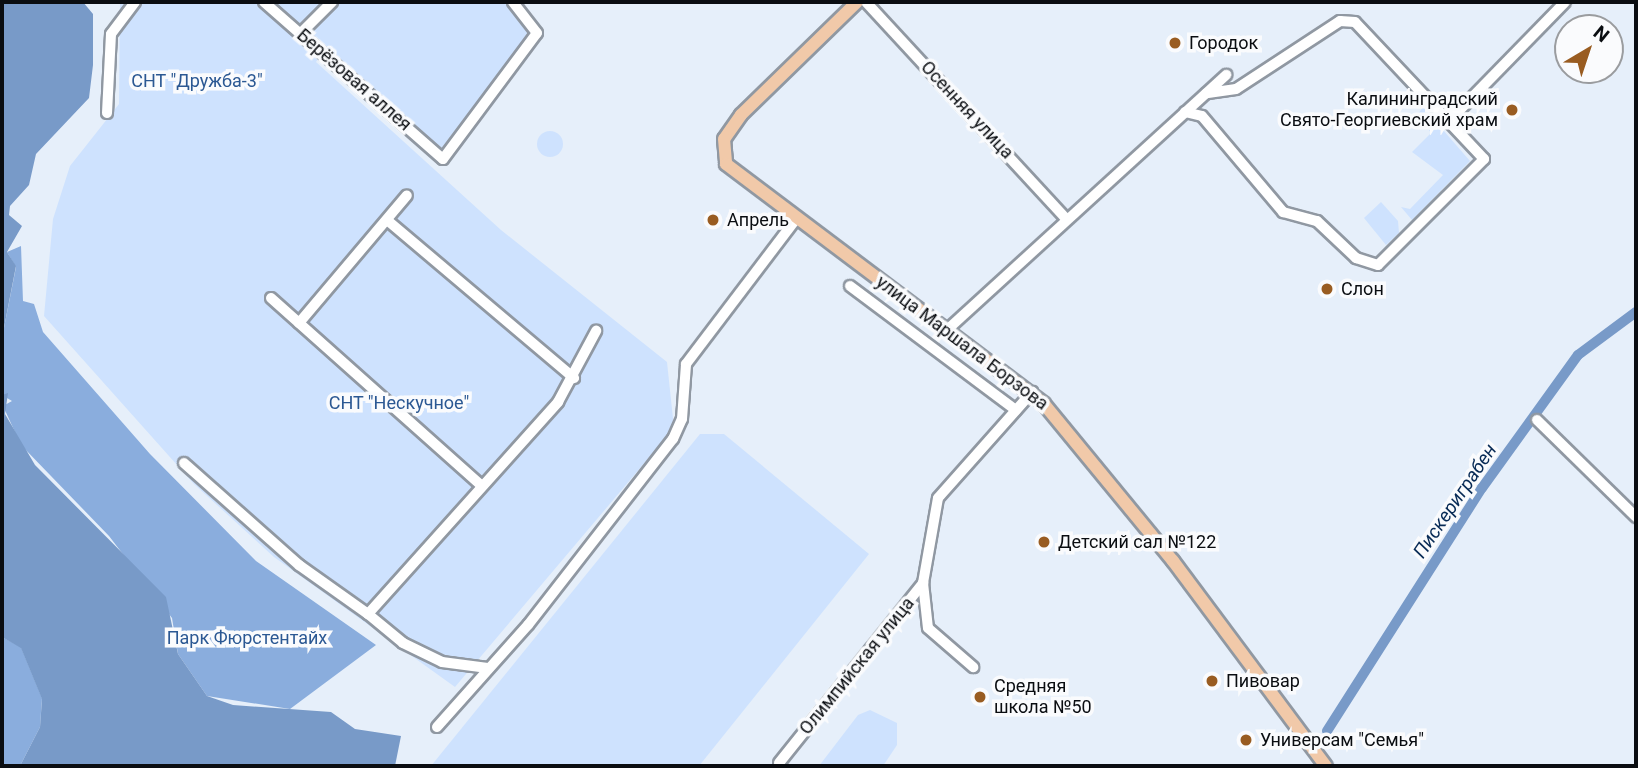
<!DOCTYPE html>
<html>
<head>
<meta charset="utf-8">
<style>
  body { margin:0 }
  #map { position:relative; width:1638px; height:768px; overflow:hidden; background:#e6effa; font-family:Roboto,sans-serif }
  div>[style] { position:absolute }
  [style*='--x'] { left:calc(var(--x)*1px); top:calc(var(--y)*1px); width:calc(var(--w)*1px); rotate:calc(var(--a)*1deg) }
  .green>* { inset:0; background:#cee2fe }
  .round { border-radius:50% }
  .forest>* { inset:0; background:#8aaddd }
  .water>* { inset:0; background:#789ac8 }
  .canal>* { height:10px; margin:-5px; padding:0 5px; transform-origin:5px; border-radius:5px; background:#789ac8 }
  .roads { filter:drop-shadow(2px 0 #9098a2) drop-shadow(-2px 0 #9098a2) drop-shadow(0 2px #9098a2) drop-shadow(0 -2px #9098a2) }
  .minor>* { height:10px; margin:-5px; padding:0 5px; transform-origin:5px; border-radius:5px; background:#fff }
  .major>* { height:12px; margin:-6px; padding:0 6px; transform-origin:6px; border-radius:6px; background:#f1c9a9 }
  .dots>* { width:19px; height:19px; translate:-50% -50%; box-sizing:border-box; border:4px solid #fafbfd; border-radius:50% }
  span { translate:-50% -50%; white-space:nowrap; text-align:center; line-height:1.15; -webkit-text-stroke:7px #fafbfd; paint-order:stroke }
  .poi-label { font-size:18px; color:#0a0d11 }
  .left { translate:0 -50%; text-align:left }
  .right { translate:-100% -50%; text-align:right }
  .street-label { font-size:18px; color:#0a0d11 }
  .park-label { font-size:18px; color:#2b5893 }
  .water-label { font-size:19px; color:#082b56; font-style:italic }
  .frame { position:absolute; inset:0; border:4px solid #0a0d11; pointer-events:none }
  .north { position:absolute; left:1554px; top:14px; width:70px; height:70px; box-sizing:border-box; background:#fafbfd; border:2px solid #9a9c9f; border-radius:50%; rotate:39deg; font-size:19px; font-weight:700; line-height:28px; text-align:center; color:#0a0d11 }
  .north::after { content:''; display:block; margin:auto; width:24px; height:32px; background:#995c21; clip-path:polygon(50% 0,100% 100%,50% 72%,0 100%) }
</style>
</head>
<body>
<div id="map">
  <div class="green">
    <i style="clip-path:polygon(120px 2px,506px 2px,532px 30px,438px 153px,322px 53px,316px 62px,501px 230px,667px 362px,674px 428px,455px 687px,274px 557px,194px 484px,44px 316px,53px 219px,70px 166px,119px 104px)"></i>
    <i style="clip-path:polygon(1423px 107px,1470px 161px,1412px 220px,1401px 207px,1410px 209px,1443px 175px,1412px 152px,1431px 133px,1418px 114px)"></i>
    <i class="round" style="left:537px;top:131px;width:26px;height:26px"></i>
    <i style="clip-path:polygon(1381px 202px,1398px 221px,1399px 233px,1386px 245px,1364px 218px)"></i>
    <i style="clip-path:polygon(700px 434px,724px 434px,869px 554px,699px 766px,431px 766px)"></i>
    <i style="clip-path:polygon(870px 710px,897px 723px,897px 745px,883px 766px,819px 766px,858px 715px)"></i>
  </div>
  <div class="forest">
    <i style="clip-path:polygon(21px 246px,23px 301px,34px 304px,43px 332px,150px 454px,256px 561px,376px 645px,290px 709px,207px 696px,178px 654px,172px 618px,109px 536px,21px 445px,3px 406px,12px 401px,2px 395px,2px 338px,16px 267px,7px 252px)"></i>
    <i style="clip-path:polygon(2px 637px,21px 647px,42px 698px,40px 727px,20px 766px,2px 766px)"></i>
  </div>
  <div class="water">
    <i style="clip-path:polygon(2px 2px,83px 2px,93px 14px,93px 65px,89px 98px,36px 154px,29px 185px,10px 206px,9px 215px,22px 226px,7px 252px,16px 266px,2px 338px)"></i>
    <i style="clip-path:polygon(8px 393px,5px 414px,35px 465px,166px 597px,178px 654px,207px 696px,233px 705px,331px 712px,355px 729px,401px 736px,395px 766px,20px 766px,40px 727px,42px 699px,21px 648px,2px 637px,2px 395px)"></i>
  </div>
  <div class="canal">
    <i style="--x:1327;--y:731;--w:288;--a:-57.5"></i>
    <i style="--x:1482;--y:488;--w:164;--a:-54.2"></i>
    <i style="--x:1578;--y:355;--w:72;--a:-36.6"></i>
  </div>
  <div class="roads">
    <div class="minor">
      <i style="--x:264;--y:2;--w:238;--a:41.3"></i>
      <i style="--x:443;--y:159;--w:157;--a:-53.3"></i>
      <i style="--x:537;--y:33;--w:39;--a:-128"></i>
      <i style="--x:866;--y:2;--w:295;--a:47.3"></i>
      <i style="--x:301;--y:33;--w:44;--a:-45"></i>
      <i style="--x:1185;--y:112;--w:17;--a:13"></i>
      <i style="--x:1202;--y:116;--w:126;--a:49.8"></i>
      <i style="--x:1283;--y:212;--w:35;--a:15"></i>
      <i style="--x:1317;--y:221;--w:54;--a:43.5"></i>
      <i style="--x:1356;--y:258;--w:23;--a:18"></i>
      <i style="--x:1378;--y:265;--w:150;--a:-45"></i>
      <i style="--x:1484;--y:159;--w:188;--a:-133.3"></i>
      <i style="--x:1355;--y:22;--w:15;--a:-176"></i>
      <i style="--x:1340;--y:21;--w:124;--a:146.8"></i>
      <i style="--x:1236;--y:89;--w:30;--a:172"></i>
      <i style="--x:107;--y:113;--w:79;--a:-87.1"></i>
      <i style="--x:111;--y:34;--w:40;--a:-53"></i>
      <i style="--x:1451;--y:119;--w:163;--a:-45.7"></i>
      <i style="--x:387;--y:220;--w:245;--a:40.2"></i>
      <i style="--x:850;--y:286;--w:207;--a:36.8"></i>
      <i style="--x:271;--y:298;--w:281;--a:41.7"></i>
      <i style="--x:299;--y:323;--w:167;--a:-49.8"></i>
      <i style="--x:948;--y:329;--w:377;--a:-42.4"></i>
      <i style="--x:1537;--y:420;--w:139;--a:44.4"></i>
      <i style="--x:184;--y:463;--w:154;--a:41.6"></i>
      <i style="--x:299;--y:565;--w:85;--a:35.4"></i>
      <i style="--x:368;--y:614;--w:285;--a:-48.1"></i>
      <i style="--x:558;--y:402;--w:81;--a:-61.8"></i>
      <i style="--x:923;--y:583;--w:45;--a:83.7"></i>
      <i style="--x:928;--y:628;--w:60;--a:40.9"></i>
      <i style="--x:368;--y:614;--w:45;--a:39.6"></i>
      <i style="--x:403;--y:643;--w:43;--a:26"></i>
      <i style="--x:442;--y:662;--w:46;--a:7.4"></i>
      <i style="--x:437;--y:727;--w:137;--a:-48.3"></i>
      <i style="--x:528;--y:625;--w:236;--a:-52.1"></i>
      <i style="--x:673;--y:439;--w:22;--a:-66"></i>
      <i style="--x:682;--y:419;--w:55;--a:-85.8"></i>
      <i style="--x:686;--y:364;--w:182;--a:-52.8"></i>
      <i style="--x:779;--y:763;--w:231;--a:-51.3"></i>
      <i style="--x:923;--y:583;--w:86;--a:-80"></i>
      <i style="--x:938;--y:498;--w:142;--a:-48.4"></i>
    </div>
    <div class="major">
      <i style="--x:857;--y:2;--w:162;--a:135.8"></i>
      <i style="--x:741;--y:115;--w:29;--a:125"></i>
      <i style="--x:724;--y:139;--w:25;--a:85"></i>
      <i style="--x:726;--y:164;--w:398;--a:37"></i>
      <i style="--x:1044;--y:404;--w:203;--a:50.6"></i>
      <i style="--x:1173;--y:561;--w:256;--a:53.3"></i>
    </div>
  </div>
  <div class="dots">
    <i style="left:1175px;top:43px;background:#995c21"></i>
    <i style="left:1512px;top:110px;background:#995c21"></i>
    <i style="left:713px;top:220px;background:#995c21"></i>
    <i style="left:1327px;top:289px;background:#995c21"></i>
    <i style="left:1044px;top:542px;background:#995c21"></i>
    <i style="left:1212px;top:681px;background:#995c21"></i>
    <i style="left:980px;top:697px;background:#995c21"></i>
    <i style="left:1246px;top:740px;background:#995c21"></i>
  </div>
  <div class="poi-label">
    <span class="left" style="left:1189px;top:43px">Городок</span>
    <span class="right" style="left:1498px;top:110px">Калининградский<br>Свято-Георгиевский храм</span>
    <span class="left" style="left:727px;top:220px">Апрель</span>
    <span class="left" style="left:1341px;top:289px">Слон</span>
    <span class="left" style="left:1058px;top:542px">Детский сал №122</span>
    <span class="left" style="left:1226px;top:681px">Пивовар</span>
    <span class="left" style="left:994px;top:697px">Средняя<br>школа №50</span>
    <span class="left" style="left:1260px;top:740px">Универсам "Семья"</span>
  </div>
  <div class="street-label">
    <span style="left:354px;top:80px;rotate:41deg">Берёзовая аллея</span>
    <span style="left:967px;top:110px;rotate:47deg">Осенняя улица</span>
    <span style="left:962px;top:343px;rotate:37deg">улица Маршала Борзова</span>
    <span style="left:857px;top:666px;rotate:-51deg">Олимпийская улица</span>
  </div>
  <div class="park-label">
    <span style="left:197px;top:81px">СНТ "Дружба-3"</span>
    <span style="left:399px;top:403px">СНТ "Нескучное"</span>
    <span style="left:247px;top:638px">Парк Фюрстентайх</span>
  </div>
  <div class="water-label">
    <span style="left:1455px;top:501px;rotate:-56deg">Пискериграбен</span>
  </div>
  <div class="frame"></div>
  <div class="north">N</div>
</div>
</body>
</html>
